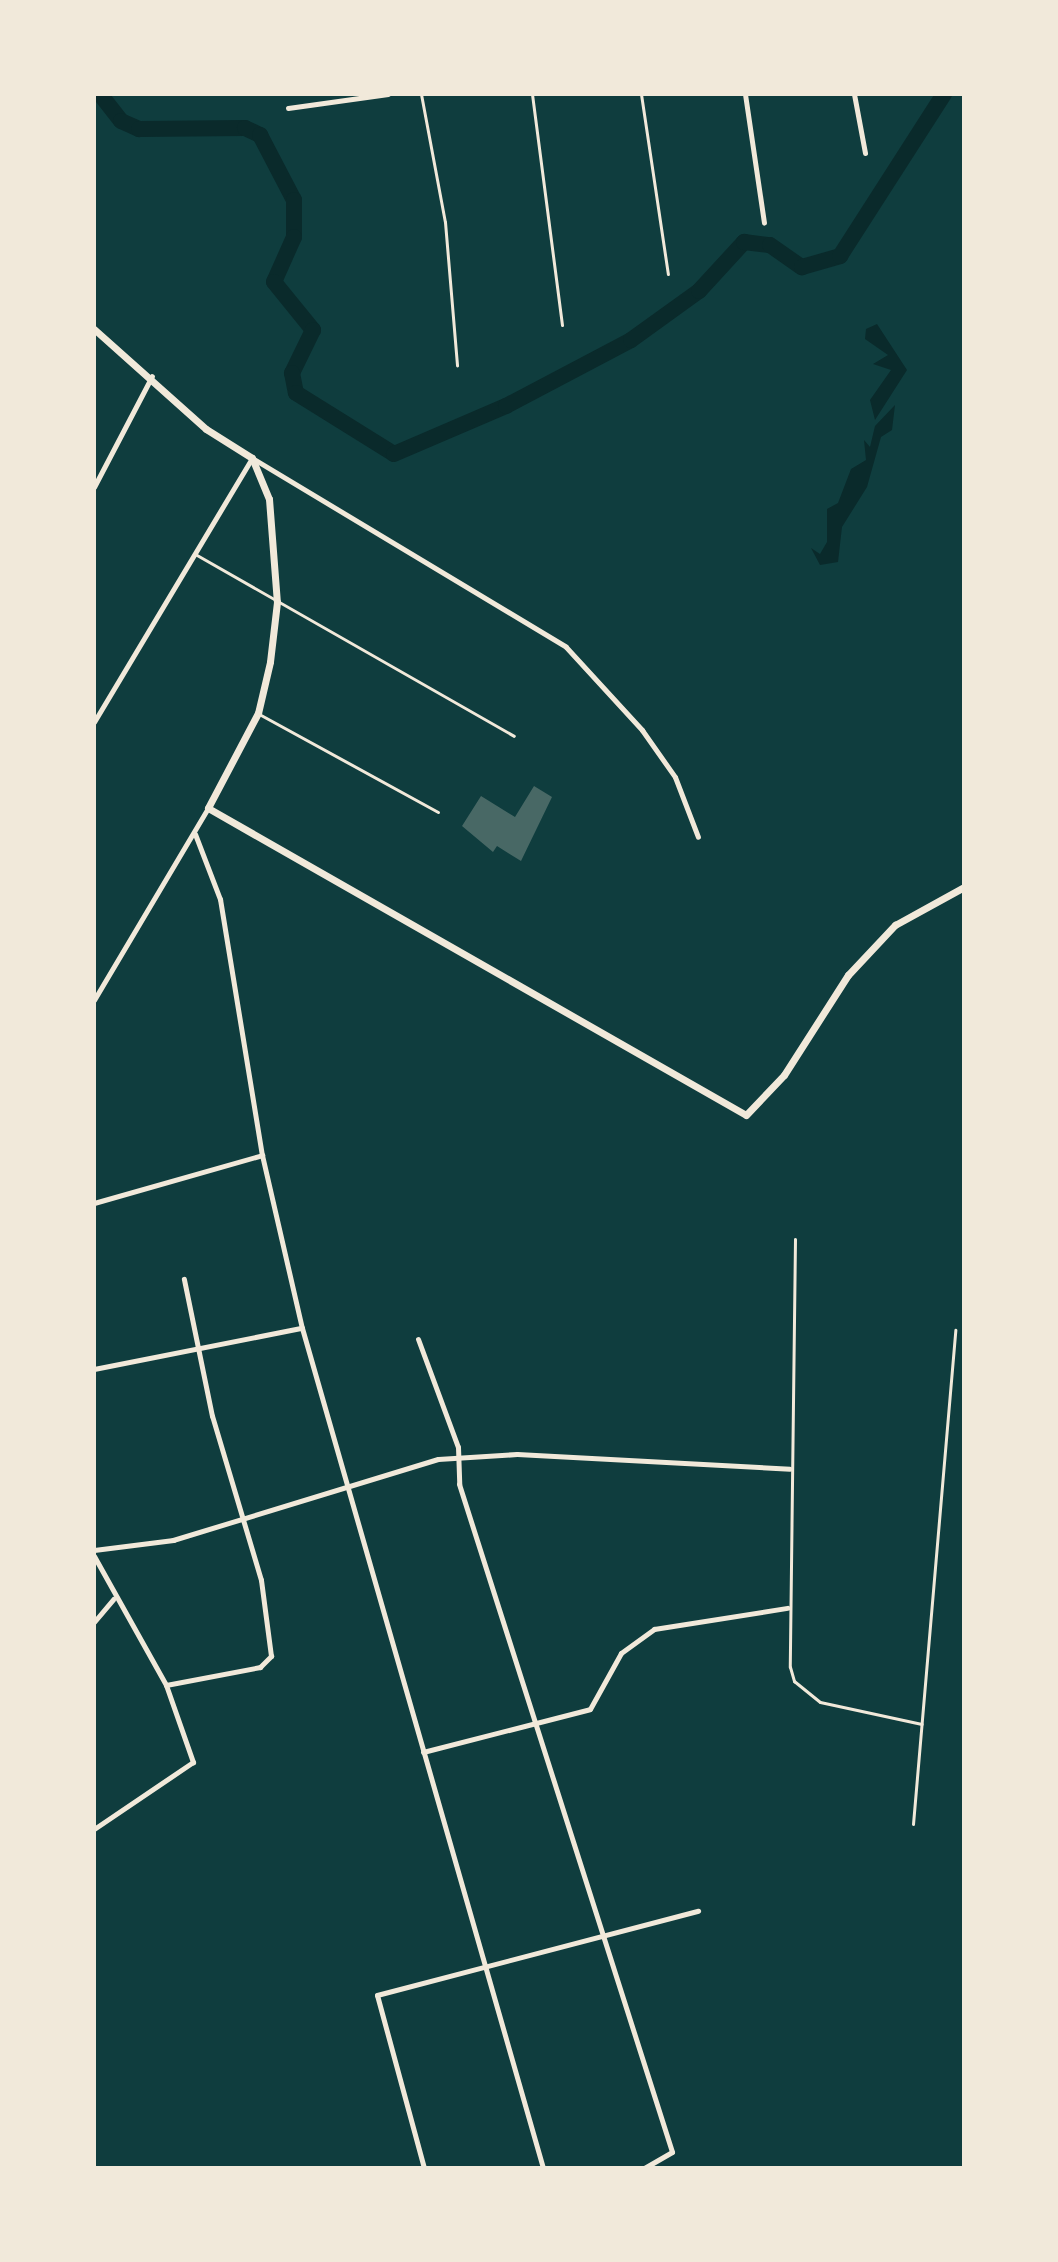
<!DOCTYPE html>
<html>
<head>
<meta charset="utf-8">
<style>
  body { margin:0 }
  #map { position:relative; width:1058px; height:2262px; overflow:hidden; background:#0f3d3e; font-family:"PT Sans",sans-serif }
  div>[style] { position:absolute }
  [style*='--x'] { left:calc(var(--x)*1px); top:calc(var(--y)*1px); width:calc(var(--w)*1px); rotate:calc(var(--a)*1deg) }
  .water>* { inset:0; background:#0a2a2b }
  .river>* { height:16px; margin:-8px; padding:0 8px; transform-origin:8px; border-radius:8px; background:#0a2a2b }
  .building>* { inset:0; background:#486865 }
  .service>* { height:3px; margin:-1.5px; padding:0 1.5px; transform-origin:1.5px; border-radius:1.5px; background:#f1e9da }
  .minor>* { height:5px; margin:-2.5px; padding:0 2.5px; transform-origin:2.5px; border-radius:2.5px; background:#f1e9da }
  .tertiary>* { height:7px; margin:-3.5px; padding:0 3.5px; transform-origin:3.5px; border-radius:3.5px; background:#f1e9da }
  span { translate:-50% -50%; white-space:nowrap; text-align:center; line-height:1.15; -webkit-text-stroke:7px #f1e9da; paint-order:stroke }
  .frame { position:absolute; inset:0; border:96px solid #f1e9da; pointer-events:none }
</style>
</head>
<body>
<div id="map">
  <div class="water">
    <i style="clip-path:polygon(877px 324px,907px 370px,875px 420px,870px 400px,891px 370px,873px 364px,888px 355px,865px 339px,866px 329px)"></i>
    <i style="clip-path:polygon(895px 405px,892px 430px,881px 437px,867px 487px,842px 527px,838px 562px,820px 565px,811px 548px,820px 554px,827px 542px,827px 509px,838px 503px,851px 469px,866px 460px,864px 440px,870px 447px,875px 426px)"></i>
  </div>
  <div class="river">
    <i style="--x:100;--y:94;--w:34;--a:52"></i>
    <i style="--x:121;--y:121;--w:20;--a:24"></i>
    <i style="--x:139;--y:129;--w:106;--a:-0.5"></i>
    <i style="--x:245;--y:128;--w:17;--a:25"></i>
    <i style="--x:260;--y:135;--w:73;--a:62.4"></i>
    <i style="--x:294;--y:200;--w:37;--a:90"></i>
    <i style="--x:294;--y:237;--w:49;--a:114"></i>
    <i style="--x:274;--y:282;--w:62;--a:50.9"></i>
    <i style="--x:313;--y:330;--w:48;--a:116"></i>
    <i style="--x:292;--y:373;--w:20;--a:79"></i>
    <i style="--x:296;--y:393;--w:115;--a:31.9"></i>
    <i style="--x:394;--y:454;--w:122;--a:-23.2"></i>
    <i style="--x:506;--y:406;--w:141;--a:-27.8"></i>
    <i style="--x:631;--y:340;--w:84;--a:-35.8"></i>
    <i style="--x:699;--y:291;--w:67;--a:-47.4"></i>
    <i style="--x:744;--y:242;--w:26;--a:7"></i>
    <i style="--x:770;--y:245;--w:39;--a:35"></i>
    <i style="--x:802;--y:267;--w:40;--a:-16"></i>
    <i style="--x:840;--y:256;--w:193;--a:-57.3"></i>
  </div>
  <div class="building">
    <i style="clip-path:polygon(534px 786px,552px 797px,521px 861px,497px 846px,493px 852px,462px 826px,481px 796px,515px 817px)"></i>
  </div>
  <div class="service">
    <i style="--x:421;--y:94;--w:130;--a:79.4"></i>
    <i style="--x:445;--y:222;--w:144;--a:85.2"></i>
    <i style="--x:532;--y:94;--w:233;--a:82.6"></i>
    <i style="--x:641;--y:94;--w:182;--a:81.5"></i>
    <i style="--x:195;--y:554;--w:367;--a:29.7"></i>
    <i style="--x:259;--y:714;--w:204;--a:28.7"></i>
    <i style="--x:795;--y:1239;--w:428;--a:90.7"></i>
    <i style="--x:790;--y:1667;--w:15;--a:74"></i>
    <i style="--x:794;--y:1681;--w:33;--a:39"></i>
    <i style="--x:820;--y:1702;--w:104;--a:12.2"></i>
    <i style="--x:913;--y:1824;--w:496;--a:-85.1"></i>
  </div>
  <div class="minor">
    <i style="--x:745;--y:94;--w:130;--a:81.6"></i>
    <i style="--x:854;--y:94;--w:60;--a:79.4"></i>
    <i style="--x:288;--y:108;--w:101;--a:-8"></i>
    <i style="--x:94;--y:487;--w:125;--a:-62.4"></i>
    <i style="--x:94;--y:722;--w:308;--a:-59.1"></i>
    <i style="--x:252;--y:458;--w:366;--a:31"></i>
    <i style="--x:566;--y:647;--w:113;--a:47.5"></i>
    <i style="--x:642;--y:730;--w:57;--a:54.9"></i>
    <i style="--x:675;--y:777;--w:64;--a:69"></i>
    <i style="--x:195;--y:834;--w:70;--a:69"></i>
    <i style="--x:220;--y:899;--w:259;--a:80.7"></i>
    <i style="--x:262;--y:1155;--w:178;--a:77"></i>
    <i style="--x:302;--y:1328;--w:874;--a:73.99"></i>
    <i style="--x:94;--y:1000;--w:223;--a:-59.3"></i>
    <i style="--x:94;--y:1203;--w:175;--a:-15.9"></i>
    <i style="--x:418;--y:1339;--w:115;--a:69.7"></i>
    <i style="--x:458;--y:1447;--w:37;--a:88"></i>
    <i style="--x:459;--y:1484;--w:701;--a:72.31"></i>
    <i style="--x:672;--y:2152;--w:32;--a:150"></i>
    <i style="--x:94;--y:1369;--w:212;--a:-11.2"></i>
    <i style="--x:94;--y:1550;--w:80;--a:-7.2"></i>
    <i style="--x:173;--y:1540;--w:277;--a:-17"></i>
    <i style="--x:438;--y:1459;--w:79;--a:-3.6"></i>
    <i style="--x:517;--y:1454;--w:273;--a:3.1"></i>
    <i style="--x:94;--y:1556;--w:148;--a:60.8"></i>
    <i style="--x:166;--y:1685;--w:82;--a:70.7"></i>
    <i style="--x:193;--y:1762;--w:120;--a:145.9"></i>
    <i style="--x:94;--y:1622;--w:30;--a:-50"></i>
    <i style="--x:166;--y:1685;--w:96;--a:-10.8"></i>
    <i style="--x:260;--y:1667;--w:16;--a:-45"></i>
    <i style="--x:271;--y:1656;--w:77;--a:-97.5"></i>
    <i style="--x:261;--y:1580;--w:171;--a:-106.6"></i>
    <i style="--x:212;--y:1416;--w:140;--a:-101.6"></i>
    <i style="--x:423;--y:1752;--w:172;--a:-14.4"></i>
    <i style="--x:590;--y:1709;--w:64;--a:-61"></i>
    <i style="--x:621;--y:1653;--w:41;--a:-36"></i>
    <i style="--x:654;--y:1629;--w:135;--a:-9"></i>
    <i style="--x:424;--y:2168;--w:179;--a:-105.2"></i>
    <i style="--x:377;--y:1995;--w:332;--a:-14.7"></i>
  </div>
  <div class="tertiary">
    <i style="--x:94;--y:329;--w:150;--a:41.8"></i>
    <i style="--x:206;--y:429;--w:54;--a:32.2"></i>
    <i style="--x:252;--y:458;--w:44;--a:67.5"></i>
    <i style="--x:269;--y:499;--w:103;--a:85.6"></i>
    <i style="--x:277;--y:602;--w:60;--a:96.7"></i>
    <i style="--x:270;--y:662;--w:52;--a:103.2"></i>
    <i style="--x:258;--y:713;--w:107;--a:117.8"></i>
    <i style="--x:208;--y:808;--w:619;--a:29.71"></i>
    <i style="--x:746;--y:1115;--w:55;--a:-46.5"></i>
    <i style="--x:784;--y:1075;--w:119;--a:-57.4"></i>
    <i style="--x:848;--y:975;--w:69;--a:-46.8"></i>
    <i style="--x:895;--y:925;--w:79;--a:-28.8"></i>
  </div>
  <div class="frame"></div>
</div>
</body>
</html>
